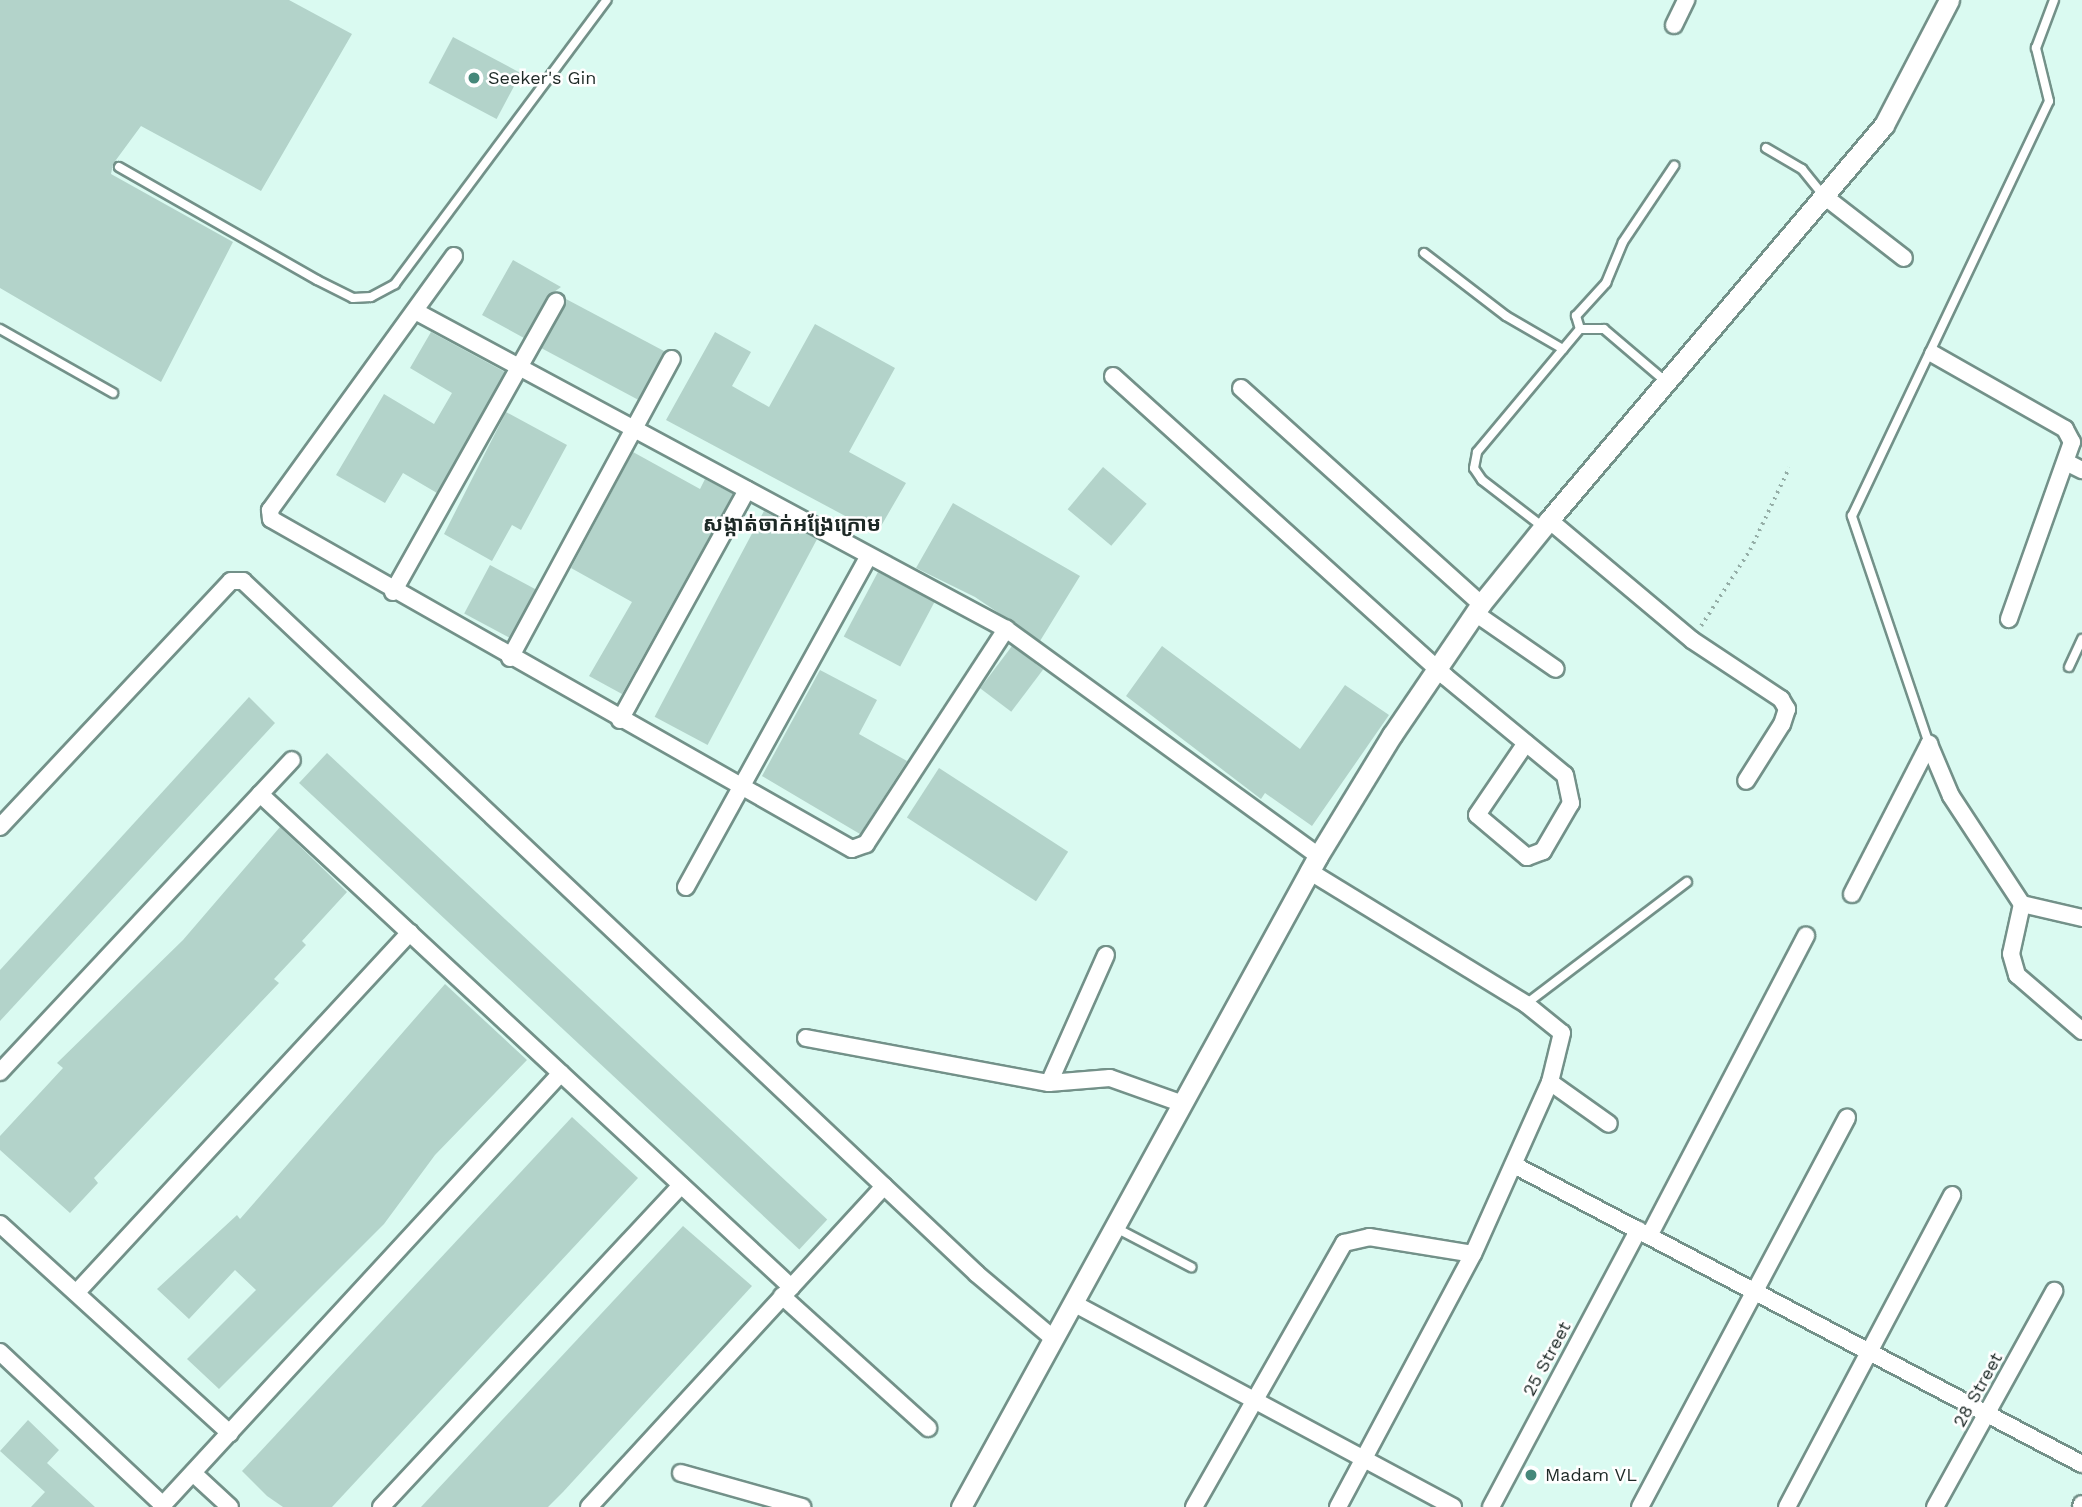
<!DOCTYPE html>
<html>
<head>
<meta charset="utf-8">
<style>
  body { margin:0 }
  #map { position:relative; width:2082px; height:1507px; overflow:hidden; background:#dafaf1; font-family:"Work Sans","Noto Sans Khmer",sans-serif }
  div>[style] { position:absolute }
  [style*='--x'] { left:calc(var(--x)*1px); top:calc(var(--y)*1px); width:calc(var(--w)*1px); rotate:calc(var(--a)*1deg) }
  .building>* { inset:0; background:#b3d3ca; transform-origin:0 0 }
  .path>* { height:3.5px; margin-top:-1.75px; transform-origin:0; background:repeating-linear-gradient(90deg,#94ada6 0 2px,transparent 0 7px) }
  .roads { filter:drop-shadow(2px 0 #739189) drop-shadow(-2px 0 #739189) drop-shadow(0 2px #739189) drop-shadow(0 -2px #739189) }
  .service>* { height:8px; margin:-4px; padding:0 4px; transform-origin:4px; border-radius:4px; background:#fff }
  .minor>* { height:16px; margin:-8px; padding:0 8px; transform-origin:8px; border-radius:8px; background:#fff }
  .tertiary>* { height:19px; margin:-9.5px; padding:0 9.5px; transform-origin:9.5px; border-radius:9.5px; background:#fff }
  .dots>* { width:19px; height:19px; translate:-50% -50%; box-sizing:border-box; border:4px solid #fff; border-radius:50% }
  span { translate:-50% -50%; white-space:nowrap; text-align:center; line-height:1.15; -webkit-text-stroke:5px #fff; paint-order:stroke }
  .poi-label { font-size:18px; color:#1d2926 }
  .left { translate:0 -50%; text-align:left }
  .street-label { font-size:18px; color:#1d2926 }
  .quarter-label { font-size:21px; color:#1d2926; font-weight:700 }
</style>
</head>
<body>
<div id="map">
  <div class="building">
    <i style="clip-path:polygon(0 0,289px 0,352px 34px,261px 191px,141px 126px,113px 164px,111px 174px,233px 242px,161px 382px,0 288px)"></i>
    <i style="left:453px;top:37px;width:77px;height:52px;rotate:28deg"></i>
    <i style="clip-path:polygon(513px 260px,561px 287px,547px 297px,524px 338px,482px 315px)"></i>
    <i style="left:566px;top:299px;width:112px;height:55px;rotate:28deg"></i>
    <i style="clip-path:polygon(815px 324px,895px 368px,849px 452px,906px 483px,877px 533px,666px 420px,715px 332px,751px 352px,732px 386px,769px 407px)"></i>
    <i style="clip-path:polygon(431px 332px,505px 372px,437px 493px,403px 473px,385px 503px,336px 475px,384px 394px,434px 424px,452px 393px,410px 368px)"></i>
    <i style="clip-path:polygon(506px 412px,567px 445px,521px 530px,512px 525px,492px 561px,444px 534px)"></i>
    <i style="clip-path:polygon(633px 452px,700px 489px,705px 479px,733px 494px,622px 694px,589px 676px,632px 602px,571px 568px)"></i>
    <i style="left:1103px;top:467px;width:57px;height:55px;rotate:40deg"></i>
    <i style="clip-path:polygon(953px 503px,1080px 576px,1040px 641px,975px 597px,916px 568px)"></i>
    <i style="left:764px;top:511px;width:60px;height:233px;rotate:28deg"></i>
    <i style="left:490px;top:565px;width:52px;height:55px;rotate:28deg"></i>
    <i style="left:878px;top:572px;width:64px;height:73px;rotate:28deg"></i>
    <i style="left:1012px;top:646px;width:39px;height:53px;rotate:37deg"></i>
    <i style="clip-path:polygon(1162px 646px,1300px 749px,1345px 685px,1389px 715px,1312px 826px,1265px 793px,1261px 799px,1126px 696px)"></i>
    <i style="clip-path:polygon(820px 670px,877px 700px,859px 734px,907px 761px,860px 834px,762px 776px)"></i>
    <i style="clip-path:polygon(249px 697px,275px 723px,0 1021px,0 970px)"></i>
    <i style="left:327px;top:753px;width:684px;height:41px;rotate:43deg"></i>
    <i style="left:939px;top:768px;width:154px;height:59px;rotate:33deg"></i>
    <i style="clip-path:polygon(280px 827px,347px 892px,302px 941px,306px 945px,274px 979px,279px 983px,94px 1178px,98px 1183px,70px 1213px,0 1150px,0 1136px,63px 1068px,57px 1063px,183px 940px)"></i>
    <i style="clip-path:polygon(445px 984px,527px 1060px,435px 1155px,384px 1224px,219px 1389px,187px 1359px,256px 1290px,235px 1270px,189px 1319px,157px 1289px,237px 1215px,240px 1219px)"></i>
    <i style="clip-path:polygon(572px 1117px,638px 1178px,332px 1507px,283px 1507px,267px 1496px,242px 1471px)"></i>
    <i style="clip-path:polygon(683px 1226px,752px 1286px,563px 1492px,548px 1507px,421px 1507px)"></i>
    <i style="clip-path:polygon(28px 1420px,59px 1450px,47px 1463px,95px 1507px,31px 1507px,45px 1492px,0 1451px)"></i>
  </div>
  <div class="path">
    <i style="--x:1701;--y:626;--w:90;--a:-57.2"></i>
    <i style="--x:1750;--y:550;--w:91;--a:-64.6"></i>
  </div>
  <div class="roads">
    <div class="service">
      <i style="--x:1766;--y:148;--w:42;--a:30.3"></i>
      <i style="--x:1802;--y:169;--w:35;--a:51"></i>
      <i style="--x:119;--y:167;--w:228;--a:29.7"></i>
      <i style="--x:317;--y:280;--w:40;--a:26.6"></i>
      <i style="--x:353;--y:298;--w:18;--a:-3"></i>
      <i style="--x:371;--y:297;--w:27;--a:-28"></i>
      <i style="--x:395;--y:284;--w:354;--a:-53.3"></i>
      <i style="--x:1424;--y:253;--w:103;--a:37.5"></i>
      <i style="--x:1506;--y:316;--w:66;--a:30.1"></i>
      <i style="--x:0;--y:329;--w:130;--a:29.5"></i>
      <i style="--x:1580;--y:329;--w:14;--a:-107"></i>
      <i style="--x:1576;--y:316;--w:45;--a:-47.7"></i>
      <i style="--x:1606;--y:283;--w:44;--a:-67.5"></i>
      <i style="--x:1623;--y:242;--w:92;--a:-56.1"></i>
      <i style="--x:1543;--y:527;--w:77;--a:-142.4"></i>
      <i style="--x:1482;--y:480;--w:14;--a:-124"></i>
      <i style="--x:1474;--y:468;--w:16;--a:-79"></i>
      <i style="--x:1477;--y:452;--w:160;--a:-50.1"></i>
      <i style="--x:1580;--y:329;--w:24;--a:0"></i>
      <i style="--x:1604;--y:329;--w:80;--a:40.4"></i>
      <i style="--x:2069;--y:667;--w:31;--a:-65"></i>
      <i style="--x:1929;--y:744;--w:241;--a:-108.7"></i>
      <i style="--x:1852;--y:516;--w:459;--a:-64.6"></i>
      <i style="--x:2049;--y:101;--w:55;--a:-103.8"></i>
      <i style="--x:2036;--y:48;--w:51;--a:-69.4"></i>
      <i style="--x:1526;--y:1004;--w:202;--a:-37.2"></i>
      <i style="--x:1116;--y:1228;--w:85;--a:27.5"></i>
    </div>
    <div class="minor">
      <i style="--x:1674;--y:25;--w:28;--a:-64"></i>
      <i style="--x:1824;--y:196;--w:101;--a:37.8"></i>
      <i style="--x:454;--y:256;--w:314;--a:125.9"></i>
      <i style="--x:270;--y:510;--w:9;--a:84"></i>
      <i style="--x:271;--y:519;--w:668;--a:29.6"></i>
      <i style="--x:852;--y:849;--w:15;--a:-20"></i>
      <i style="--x:866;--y:844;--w:257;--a:-56.9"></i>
      <i style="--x:415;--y:311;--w:671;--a:28.28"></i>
      <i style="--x:1006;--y:629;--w:386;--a:36"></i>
      <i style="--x:1933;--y:354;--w:152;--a:29.6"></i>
      <i style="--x:2065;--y:429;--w:15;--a:62"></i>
      <i style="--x:2072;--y:442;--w:188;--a:109.6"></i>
      <i style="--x:1113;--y:376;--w:449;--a:42.1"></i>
      <i style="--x:1446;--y:677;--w:154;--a:39.5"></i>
      <i style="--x:1565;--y:775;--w:29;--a:78"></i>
      <i style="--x:1571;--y:803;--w:56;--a:120.3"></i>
      <i style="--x:1543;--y:851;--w:17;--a:159"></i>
      <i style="--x:1527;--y:857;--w:65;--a:-140"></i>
      <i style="--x:1477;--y:815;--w:87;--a:-55.8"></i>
      <i style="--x:1241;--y:388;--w:323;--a:42"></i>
      <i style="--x:2066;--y:462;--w:18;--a:27"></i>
      <i style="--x:1549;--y:520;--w:187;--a:40"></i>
      <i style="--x:1692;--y:640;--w:107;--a:33.5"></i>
      <i style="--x:1781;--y:699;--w:12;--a:59"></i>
      <i style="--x:1787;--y:709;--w:16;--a:108"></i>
      <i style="--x:1782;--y:724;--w:67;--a:122.3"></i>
      <i style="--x:393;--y:592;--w:333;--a:-60.7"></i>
      <i style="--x:1475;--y:613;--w:98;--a:34.7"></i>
      <i style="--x:510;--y:658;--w:340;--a:-61.6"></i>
      <i style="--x:620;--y:720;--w:263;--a:-61.1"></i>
      <i style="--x:1929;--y:744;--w:56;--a:67.1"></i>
      <i style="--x:1951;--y:796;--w:129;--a:56.7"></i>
      <i style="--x:2022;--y:904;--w:51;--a:102.4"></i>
      <i style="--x:2011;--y:954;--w:22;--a:74"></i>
      <i style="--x:2017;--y:975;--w:86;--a:40.7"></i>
      <i style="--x:260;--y:794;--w:725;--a:42.87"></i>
      <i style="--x:0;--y:827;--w:337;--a:-46.8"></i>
      <i style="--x:231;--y:581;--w:12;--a:0"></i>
      <i style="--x:243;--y:581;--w:1009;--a:43.35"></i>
      <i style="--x:977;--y:1274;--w:101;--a:40.2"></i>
      <i style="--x:1309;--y:871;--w:255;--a:31.5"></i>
      <i style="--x:1526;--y:1004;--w:46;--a:38.9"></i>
      <i style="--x:1562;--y:1033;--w:50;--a:103.8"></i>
      <i style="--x:1550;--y:1082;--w:188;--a:114.1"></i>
      <i style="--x:1473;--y:1254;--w:287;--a:118.1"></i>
      <i style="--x:686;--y:887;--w:378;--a:-61.1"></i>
      <i style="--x:1852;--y:894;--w:169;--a:-62.8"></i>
      <i style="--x:2022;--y:904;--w:62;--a:13.1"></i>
      <i style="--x:806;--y:1038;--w:247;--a:10.5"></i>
      <i style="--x:1049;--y:1083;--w:61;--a:-4.7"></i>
      <i style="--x:1110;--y:1078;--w:77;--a:19.6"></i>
      <i style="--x:0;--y:1072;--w:427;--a:-46.9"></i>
      <i style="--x:1550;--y:1082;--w:72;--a:35.4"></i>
      <i style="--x:1049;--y:1083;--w:140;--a:-66"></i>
      <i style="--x:1514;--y:1165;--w:642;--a:27.76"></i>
      <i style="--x:0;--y:1224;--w:311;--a:42.3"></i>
      <i style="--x:1649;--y:1236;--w:339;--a:-62.4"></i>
      <i style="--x:77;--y:1292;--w:490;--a:-47.2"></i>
      <i style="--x:782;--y:1296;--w:197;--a:42.1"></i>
      <i style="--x:1075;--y:1304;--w:429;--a:28.2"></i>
      <i style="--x:0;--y:1352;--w:224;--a:43.2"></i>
      <i style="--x:193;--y:1473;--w:50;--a:42.6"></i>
      <i style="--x:681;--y:1473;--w:126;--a:15.7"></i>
      <i style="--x:161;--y:1507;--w:590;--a:-47.33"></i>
      <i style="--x:381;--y:1507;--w:440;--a:-47"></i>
      <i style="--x:589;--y:1507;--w:436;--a:-47.4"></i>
      <i style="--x:1194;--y:1507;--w:304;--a:-60.4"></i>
      <i style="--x:1344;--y:1243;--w:26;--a:-13"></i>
      <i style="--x:1369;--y:1237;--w:105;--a:9.3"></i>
      <i style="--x:1491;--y:1507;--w:314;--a:-62"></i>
      <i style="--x:1640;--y:1507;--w:441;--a:-62"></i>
      <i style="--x:1787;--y:1507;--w:353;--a:-62.1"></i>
      <i style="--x:1935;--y:1507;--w:247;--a:-61.1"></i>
      <i style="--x:2081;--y:1507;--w:3;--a:-72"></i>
    </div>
    <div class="tertiary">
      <i style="--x:961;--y:1507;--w:742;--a:-61.26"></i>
      <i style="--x:1318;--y:856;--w:142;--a:-58.6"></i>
      <i style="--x:1392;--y:735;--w:158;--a:-55.8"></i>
      <i style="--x:1481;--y:604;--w:108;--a:-51"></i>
      <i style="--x:1549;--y:520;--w:518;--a:-49.7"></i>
      <i style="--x:1884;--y:125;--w:141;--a:-62.5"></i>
    </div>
  </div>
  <div class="dots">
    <i style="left:474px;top:78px;background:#46887a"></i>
    <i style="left:1531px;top:1475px;background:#46887a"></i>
  </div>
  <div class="poi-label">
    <span class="left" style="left:488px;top:78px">Seeker's Gin</span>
    <span class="left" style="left:1545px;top:1475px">Madam VL</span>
  </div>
  <div class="street-label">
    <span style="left:1547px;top:1359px;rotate:-62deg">25 Street</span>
    <span style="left:1978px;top:1390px;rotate:-61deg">28 Street</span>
  </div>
  <div class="quarter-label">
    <span style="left:792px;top:524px">សង្កាត់ចាក់អង្រែក្រោម</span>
  </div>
</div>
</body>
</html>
